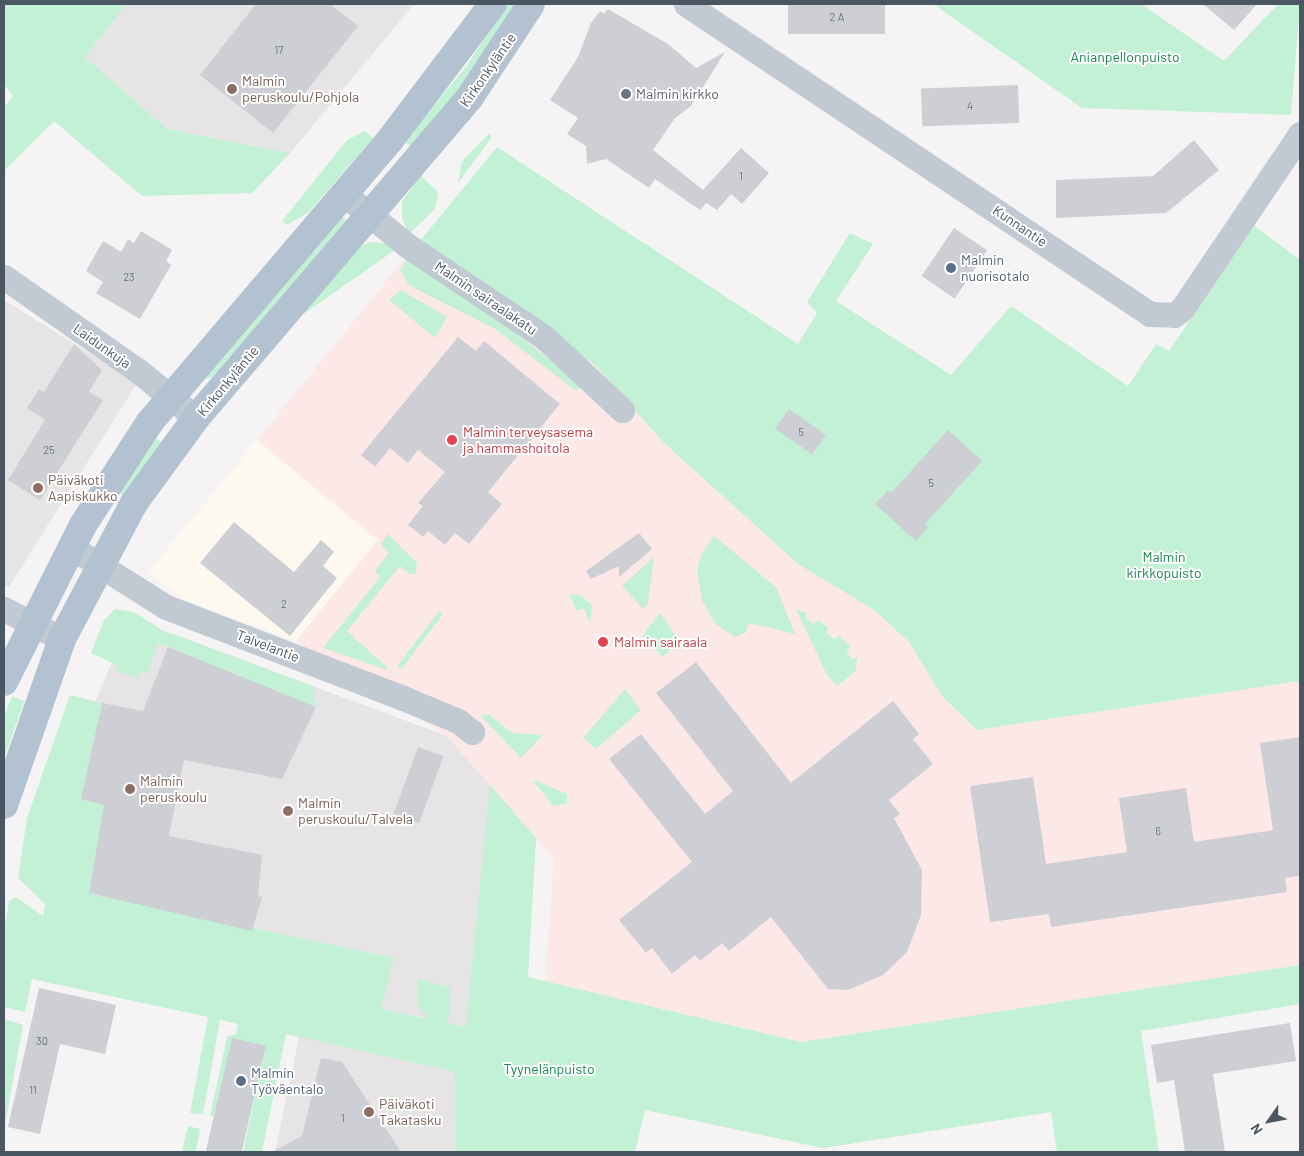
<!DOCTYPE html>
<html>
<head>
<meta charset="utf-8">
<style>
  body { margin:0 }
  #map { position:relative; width:1304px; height:1156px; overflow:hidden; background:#f5f3f3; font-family:Barlow,sans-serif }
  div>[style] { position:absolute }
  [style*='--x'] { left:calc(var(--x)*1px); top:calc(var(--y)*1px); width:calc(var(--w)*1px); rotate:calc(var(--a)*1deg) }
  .commercial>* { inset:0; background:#fdf9ef }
  .education>* { inset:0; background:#e6e4e5 }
  .medical>* { inset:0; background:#fce8e6 }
  .green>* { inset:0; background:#c3f1d5; transform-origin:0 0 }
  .building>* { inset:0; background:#cdcfd5; transform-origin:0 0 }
  .minor>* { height:25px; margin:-12.5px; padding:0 12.5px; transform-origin:12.5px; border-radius:12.5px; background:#c1cad2 }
  .major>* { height:28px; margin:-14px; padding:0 14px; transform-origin:14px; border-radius:14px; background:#b3c2d1 }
  .dots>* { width:14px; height:14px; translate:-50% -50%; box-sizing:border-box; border:2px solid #fff; border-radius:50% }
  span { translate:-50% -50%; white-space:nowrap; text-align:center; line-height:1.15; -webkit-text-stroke:4px #fff; paint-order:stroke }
  .number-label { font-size:11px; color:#6b747e }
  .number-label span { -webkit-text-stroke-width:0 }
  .park-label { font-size:14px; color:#17864f }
  .street-label { font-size:14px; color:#4a5661 }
  .education-label { font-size:14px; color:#785e54 }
  .left { translate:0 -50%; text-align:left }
  .worship-label { font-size:14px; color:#5b616d }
  .service-label { font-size:14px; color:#4e5e75 }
  .health-label { font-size:14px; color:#be3a42 }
  .frame { position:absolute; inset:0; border:5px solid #4a5661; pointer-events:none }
  .north { position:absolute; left:1244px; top:1096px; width:50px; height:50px; -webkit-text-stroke:4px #fff; paint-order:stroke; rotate:237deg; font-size:14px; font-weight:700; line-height:20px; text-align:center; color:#4a5661 }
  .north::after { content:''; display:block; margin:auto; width:18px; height:22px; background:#4a5661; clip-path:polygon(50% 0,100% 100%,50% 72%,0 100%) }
</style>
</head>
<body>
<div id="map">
  <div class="commercial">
    <i style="clip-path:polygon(257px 440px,379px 540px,296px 641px,182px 599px,149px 571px)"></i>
  </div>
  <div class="education">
    <i style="clip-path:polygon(127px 4px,414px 4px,290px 153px,167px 129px,85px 57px)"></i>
    <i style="clip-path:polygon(4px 300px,137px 383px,9px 587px,4px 585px)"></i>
    <i style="clip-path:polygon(129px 623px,162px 630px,447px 736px,536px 838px,534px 865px,466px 1027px,381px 1009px,289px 938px,48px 891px,74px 750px)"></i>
    <i style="clip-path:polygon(309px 1030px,456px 1063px,456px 1152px,275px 1152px,299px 1037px)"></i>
  </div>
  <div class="medical">
    <i style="clip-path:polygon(407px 256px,546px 327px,595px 365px,663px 442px,798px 564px,874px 610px,909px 642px,942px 696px,977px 730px,1300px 681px,1300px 965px,801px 1042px,545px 981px,554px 859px,447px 736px,296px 641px,378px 540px,257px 440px)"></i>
  </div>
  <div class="green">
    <i style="clip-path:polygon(4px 4px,127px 4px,85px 57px,167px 129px,290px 153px,252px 193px,142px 196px,54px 121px,4px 171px,4px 107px,13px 96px,4px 84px)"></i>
    <i style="clip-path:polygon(507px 4px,518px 4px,480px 65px,411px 147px,404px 141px,466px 67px)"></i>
    <i style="clip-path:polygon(933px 4px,1141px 4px,1224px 61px,1278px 4px,1300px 4px,1291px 115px,1082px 108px)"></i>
    <i style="clip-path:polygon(365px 131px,373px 138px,309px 212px,287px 225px,282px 221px,347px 140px)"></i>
    <i style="clip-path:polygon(490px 133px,491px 138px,458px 183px,462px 161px)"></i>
    <i style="clip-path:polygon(497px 147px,798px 344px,817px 313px,807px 302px,850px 233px,873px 244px,836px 301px,951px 375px,1011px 306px,1128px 386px,1156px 344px,1169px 351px,1254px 226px,1300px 260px,1300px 681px,977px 730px,942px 696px,909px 642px,874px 610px,798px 564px,663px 442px,595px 365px,420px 241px)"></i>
    <i style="clip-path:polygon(420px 175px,437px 191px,438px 199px,434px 210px,409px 234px,402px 218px,402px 202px)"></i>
    <i style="clip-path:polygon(340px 217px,349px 221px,211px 378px,199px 380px)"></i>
    <i style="clip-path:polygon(371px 242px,384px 243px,395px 250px,299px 317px,361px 246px)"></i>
    <i style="clip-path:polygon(407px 259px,515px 332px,583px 387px,575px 390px,495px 329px,409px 285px,400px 270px)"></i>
    <i style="clip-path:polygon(401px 290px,447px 317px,435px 338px,389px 300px)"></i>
    <i style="clip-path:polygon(155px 438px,162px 442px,122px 496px,120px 491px)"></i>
    <i style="clip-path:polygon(388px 534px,417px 563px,416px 574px,410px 574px,400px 566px,347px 631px,389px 669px,384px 669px,323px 648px,380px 577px,375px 571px,389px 553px,381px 544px)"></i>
    <i style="clip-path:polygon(714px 536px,776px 587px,795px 634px,749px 623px,746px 632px,735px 637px,716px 624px,702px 601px,697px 570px,702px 553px)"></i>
    <i style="clip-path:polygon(654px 557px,648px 604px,643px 609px,622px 586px)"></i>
    <i style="clip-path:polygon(570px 594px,580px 595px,592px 605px,590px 624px,584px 608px,576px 611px)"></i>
    <i style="clip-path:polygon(115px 609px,133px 612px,162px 630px,312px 686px,316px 707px,158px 643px,147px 674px,140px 670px,137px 678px,116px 671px,117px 665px,91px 653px,104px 620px)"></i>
    <i style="clip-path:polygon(796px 609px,807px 613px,805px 618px,814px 624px,818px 620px,829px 628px,826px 632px,835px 640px,839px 635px,851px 647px,846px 650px,852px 659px,857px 657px,856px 671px,837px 686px,827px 675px)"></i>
    <i style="left:439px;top:611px;width:5px;height:69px;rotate:37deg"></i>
    <i style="clip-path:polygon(660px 613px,679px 640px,663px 657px,642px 636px)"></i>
    <i style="clip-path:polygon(625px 689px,641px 710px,596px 749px,583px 738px)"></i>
    <i style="clip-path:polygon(70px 695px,102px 703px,81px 799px,104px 805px,89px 893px,394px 958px,381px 1009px,428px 1019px,417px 1003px,418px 978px,450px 988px,450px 1014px,445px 1022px,466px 1027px,490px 785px,536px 838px,528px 977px,801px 1042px,1300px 965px,1300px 1004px,1141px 1031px,1159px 1152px,1057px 1152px,1051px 1112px,823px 1148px,645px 1110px,635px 1152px,456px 1152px,455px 1072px,286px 1034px,262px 1152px,243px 1152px,266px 1046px,232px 1038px,215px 1117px,210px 1116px,227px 1037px,236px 1034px,238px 1024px,220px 1020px,203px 1114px,190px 1113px,208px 1017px,32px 979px,25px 1012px,4px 1007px,4px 933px,9px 901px,16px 897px,43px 916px,45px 904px,18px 878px,27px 818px)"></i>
    <i style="clip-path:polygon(12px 696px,24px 701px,4px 759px,4px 718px)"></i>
    <i style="clip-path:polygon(488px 714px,513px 733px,543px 735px,521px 758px,481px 716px)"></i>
    <i style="clip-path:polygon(532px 779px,567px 794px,567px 804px,553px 806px)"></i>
    <i style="clip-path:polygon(4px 1019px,23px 1025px,4px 1130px)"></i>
    <i style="clip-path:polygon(188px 1126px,200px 1129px,196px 1152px,182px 1152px)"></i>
  </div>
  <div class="building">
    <i style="clip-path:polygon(256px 4px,330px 4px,358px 26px,273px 133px,200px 75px)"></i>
    <i style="left:788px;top:4px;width:97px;height:30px"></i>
    <i style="clip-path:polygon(1203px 4px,1257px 4px,1234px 30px)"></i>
    <i style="clip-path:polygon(608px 9px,668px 44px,696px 68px,725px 52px,691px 106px,675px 118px,653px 150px,703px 190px,741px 148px,769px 173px,742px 204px,731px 194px,717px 210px,706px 203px,700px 210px,655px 179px,649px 188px,606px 159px,587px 164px,586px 146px,567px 134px,578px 118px,550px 100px,578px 57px,591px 23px,600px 11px,604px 14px)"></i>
    <i style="left:1018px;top:85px;width:38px;height:97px;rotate:88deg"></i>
    <i style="clip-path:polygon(1194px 140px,1219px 170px,1166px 213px,1056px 218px,1056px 180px,1153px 176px)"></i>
    <i style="left:954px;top:228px;width:40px;height:58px;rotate:34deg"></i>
    <i style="clip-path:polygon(141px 231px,172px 250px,166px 261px,171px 265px,140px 319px,96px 293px,103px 282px,86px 271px,103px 241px,121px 252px,128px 239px,134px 243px)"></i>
    <i style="clip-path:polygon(458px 337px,476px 351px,484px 341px,560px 404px,488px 492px,502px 504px,469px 544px,455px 533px,445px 545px,428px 531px,423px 537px,408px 525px,423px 506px,418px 503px,445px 472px,418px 450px,408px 463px,390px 448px,375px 467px,361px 455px)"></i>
    <i style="clip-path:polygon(74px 344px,102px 370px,89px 392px,103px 400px,40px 500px,8px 480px,45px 420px,27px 408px,39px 389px,44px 392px)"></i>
    <i style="left:789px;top:409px;width:45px;height:24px;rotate:35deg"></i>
    <i style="clip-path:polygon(948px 430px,982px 461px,925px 524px,928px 527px,916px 541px,875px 504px,888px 490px,891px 493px)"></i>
    <i style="clip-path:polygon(234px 522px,294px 572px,321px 540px,334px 552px,323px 566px,337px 578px,290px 636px,200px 563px)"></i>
    <i style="clip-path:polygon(639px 533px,652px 549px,619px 577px,619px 566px,591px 579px,586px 571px)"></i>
    <i style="clip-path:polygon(168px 647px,316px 707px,282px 779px,184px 760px,169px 836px,262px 855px,258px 896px,262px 897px,252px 931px,89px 893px,104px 805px,81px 799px,102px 703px,143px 711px)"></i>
    <i style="clip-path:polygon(696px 662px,791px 783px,893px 701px,919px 734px,913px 739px,933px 764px,889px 800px,900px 814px,894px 818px,922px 870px,921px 915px,907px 952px,883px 975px,848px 990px,828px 989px,771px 917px,729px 951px,722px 943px,700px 961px,695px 955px,672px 974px,652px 948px,646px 953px,619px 920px,692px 862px,609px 759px,641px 734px,705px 814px,733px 791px,656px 693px)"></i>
    <i style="clip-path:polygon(1300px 737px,1300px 876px,1285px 878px,1287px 892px,1051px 927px,1049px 914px,990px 922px,970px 786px,1033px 777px,1046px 864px,1127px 852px,1119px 798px,1186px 788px,1194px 842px,1273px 830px,1260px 743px)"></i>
    <i style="left:418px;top:747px;width:27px;height:71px;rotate:20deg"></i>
    <i style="clip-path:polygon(39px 988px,116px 1005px,105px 1054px,60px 1044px,40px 1134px,8px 1127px)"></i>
    <i style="clip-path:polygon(1290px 1023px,1296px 1061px,1213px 1074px,1225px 1152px,1185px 1152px,1174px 1080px,1157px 1083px,1151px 1045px)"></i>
    <i style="left:232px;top:1038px;width:35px;height:116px;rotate:13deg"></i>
    <i style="clip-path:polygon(321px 1058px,342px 1062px,401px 1152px,272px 1152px,302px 1136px)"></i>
  </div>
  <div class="minor">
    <i style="--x:686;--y:4;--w:558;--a:33.75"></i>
    <i style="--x:1150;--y:314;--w:24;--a:2"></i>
    <i style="--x:1174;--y:315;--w:10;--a:-37"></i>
    <i style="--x:1182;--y:309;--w:211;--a:-56"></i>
    <i style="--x:344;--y:194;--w:82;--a:39.1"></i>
    <i style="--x:408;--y:246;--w:164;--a:33.8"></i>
    <i style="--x:544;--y:337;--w:107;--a:43.1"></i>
    <i style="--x:4;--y:277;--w:167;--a:35"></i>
    <i style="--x:141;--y:373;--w:71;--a:39.3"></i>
    <i style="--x:71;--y:547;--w:112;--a:32.3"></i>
    <i style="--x:166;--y:607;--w:254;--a:21"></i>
    <i style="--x:403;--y:698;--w:60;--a:22.7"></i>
    <i style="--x:458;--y:721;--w:18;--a:38"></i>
    <i style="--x:4;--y:609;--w:65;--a:27.3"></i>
  </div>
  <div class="major">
    <i style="--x:4;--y:682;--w:176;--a:-63.3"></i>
    <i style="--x:83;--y:525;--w:123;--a:-57"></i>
    <i style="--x:150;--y:422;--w:370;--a:-49.6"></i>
    <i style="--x:390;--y:140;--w:171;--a:-52.9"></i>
    <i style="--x:4;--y:805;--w:176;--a:-70.7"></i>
    <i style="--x:62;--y:639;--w:154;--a:-62.1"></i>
    <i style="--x:134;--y:503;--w:105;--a:-53.9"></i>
    <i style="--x:196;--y:418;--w:422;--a:-49.5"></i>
    <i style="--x:470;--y:97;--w:111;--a:-56.7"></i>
  </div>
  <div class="dots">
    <i style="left:232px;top:89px;background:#8d6e63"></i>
    <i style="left:626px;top:94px;background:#6b7280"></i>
    <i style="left:951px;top:268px;background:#5c6f8a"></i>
    <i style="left:452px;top:440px;background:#e0444e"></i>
    <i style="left:38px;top:488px;background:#8d6e63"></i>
    <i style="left:603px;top:642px;background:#e0444e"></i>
    <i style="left:130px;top:789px;background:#8d6e63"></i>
    <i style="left:288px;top:811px;background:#8d6e63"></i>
    <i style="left:241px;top:1081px;background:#5c6f8a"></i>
    <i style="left:369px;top:1112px;background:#8d6e63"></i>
  </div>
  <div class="number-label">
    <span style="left:837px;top:17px">2 A</span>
    <span style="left:279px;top:50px">17</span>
    <span style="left:970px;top:106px">4</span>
    <span style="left:741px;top:176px">1</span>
    <span style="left:129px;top:277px">23</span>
    <span style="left:801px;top:432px">5</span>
    <span style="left:49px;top:450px">25</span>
    <span style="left:931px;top:483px">5</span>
    <span style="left:284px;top:604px">2</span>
    <span style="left:1158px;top:831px">6</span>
    <span style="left:42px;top:1041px">30</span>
    <span style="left:33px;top:1090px">11</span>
    <span style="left:343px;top:1118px">1</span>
  </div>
  <div class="park-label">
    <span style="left:1125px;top:57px">Anianpellonpuisto</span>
    <span style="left:1164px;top:565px">Malmin<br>kirkkopuisto</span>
    <span style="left:549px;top:1069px">Tyynelänpuisto</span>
  </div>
  <div class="street-label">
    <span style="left:488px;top:70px;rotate:-55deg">Kirkonkyläntie</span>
    <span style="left:1020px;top:226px;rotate:34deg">Kunnantie</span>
    <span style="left:486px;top:298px;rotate:34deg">Malmin sairaalakatu</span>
    <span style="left:102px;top:346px;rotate:35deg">Laidunkuja</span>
    <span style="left:228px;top:381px;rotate:-50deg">Kirkonkyläntie</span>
    <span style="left:268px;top:646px;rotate:21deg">Talvelantie</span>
  </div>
  <div class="education-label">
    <span class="left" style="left:242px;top:89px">Malmin<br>peruskoulu/Pohjola</span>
    <span class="left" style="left:48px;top:488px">Päiväkoti<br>Aapiskukko</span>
    <span class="left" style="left:140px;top:789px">Malmin<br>peruskoulu</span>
    <span class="left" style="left:298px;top:811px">Malmin<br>peruskoulu/Talvela</span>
    <span class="left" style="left:379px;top:1112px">Päiväkoti<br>Takatasku</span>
  </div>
  <div class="worship-label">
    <span class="left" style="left:636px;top:94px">Malmin kirkko</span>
  </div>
  <div class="service-label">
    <span class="left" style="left:961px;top:268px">Malmin<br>nuorisotalo</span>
    <span class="left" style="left:251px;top:1081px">Malmin<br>Työväentalo</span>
  </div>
  <div class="health-label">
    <span class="left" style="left:463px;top:440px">Malmin terveysasema<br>ja hammashoitola</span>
    <span class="left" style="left:614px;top:642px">Malmin sairaala</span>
  </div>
  <div class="frame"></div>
  <div class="north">N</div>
</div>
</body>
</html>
